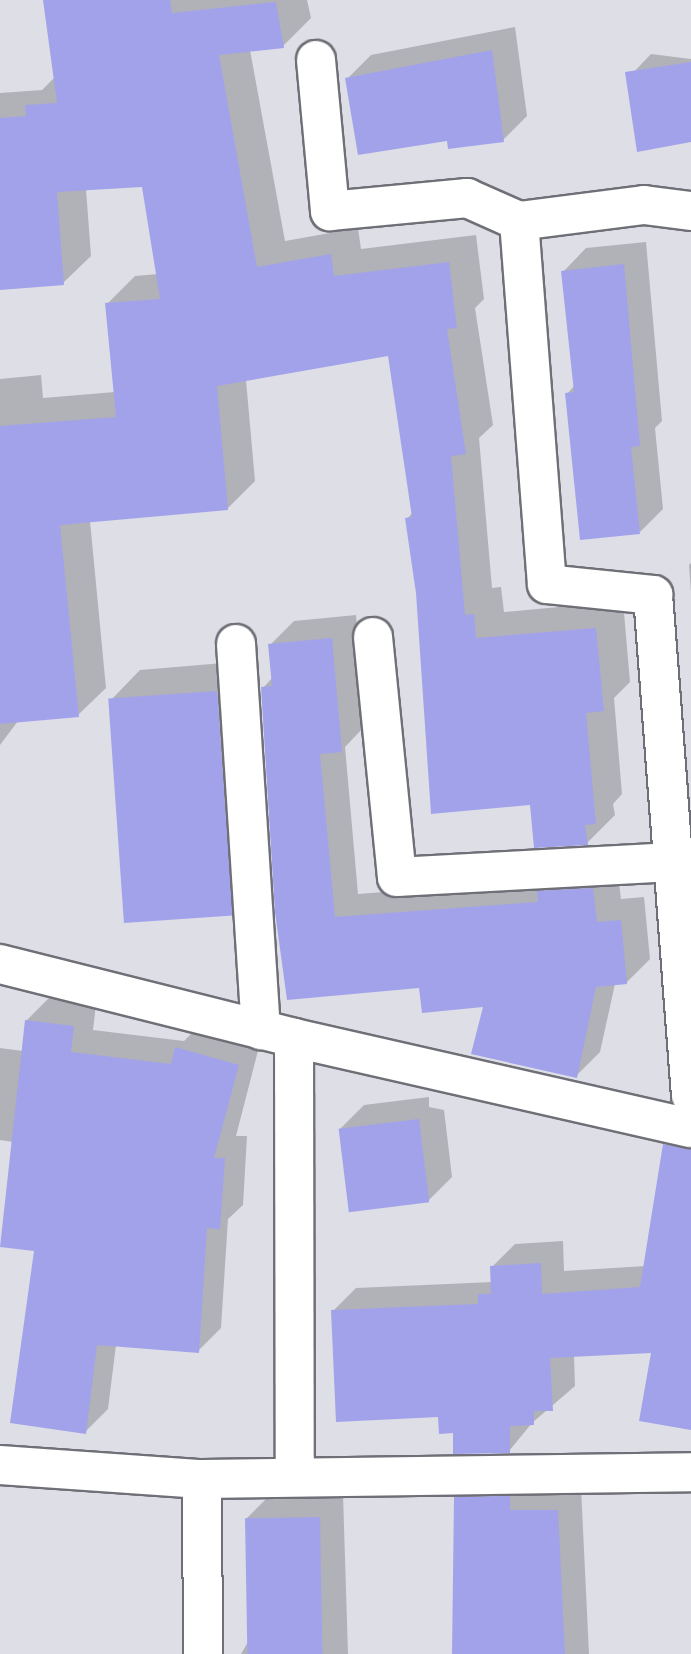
<!DOCTYPE html>
<html>
<head>
<meta charset="utf-8">
<style>
  body { margin:0 }
  #map { position:relative; width:691px; height:1654px; overflow:hidden; background:#dedee7; font-family:"Nunito Sans",sans-serif }
  div>[style] { position:absolute }
  [style*='--x'] { left:calc(var(--x)*1px); top:calc(var(--y)*1px); width:calc(var(--w)*1px); rotate:calc(var(--a)*1deg) }
  .shadow>* { inset:0; background:#0003 }
  .building>* { inset:0; background:#a2a2eb; transform-origin:0 0 }
  .roads { filter:drop-shadow(2px 0 #6f6f77) drop-shadow(-2px 0 #6f6f77) drop-shadow(0 2px #6f6f77) drop-shadow(0 -2px #6f6f77) }
  .minor>* { height:38px; margin:-19px; padding:0 19px; transform-origin:19px; border-radius:19px; background:#fff }
  span { translate:-50% -50%; white-space:nowrap; text-align:center; line-height:1.15; -webkit-text-stroke:6px #fff; paint-order:stroke }
</style>
</head>
<body>
<div id="map">
  <div class="shadow">
    <i style="clip-path:polygon(45px 0,307px 0,311px 18px,283px 46px,250px 50px,285px 241px,358px 228px,361px 249px,476px 235px,484px 299px,475px 308px,493px 425px,479px 438px,492px 588px,501px 587px,504px 612px,623px 601px,630px 682px,614px 698px,622px 794px,613px 804px,615px 815px,587px 843px,532px 803px,418px 593px,407px 519px,413px 512px,390px 354px,246px 380px,255px 481px,227px 509px,90px 521px,106px 688px,78px 715px,18px 721px,0 745px,0 379px,41px 375px,43px 398px,115px 392px,107px 304px,135px 276px,158px 274px,144px 185px,86px 189px,91px 256px,63px 283px,0 289px,0 93px,42px 90px,55px 77px)"></i>
    <i style="clip-path:polygon(515px 27px,527px 116px,503px 140px,448px 139px,347px 79px,371px 55px)"></i>
    <i style="clip-path:polygon(651px 54px,691px 59px,691px 141px,628px 78px)"></i>
    <i style="clip-path:polygon(646px 242px,662px 421px,655px 428px,663px 509px,640px 532px,567px 394px,575px 385px,563px 272px,586px 248px)"></i>
    <i style="clip-path:polygon(691px 563px,691px 592px,689px 565px)"></i>
    <i style="clip-path:polygon(356px 615px,365px 726px,345px 747px,358px 894px,552px 879px,617px 865px,621px 899px,644px 897px,650px 959px,626px 983px,615px 984px,600px 1052px,576px 1076px,486px 1005px,421px 986px,288px 998px,263px 688px,273px 677px,270px 645px,294px 621px)"></i>
    <i style="clip-path:polygon(247px 661px,261px 884px,231px 915px,110px 701px,140px 670px)"></i>
    <i style="clip-path:polygon(49px 998px,96px 1004px,93px 1030px,184px 1041px,199px 1026px,260px 1043px,236px 1136px,247px 1136px,243px 1205px,228px 1219px,221px 1328px,198px 1351px,116px 1345px,108px 1409px,85px 1432px,36px 1249px,13px 1142px,0 1140px,0 1048px,23px 1051px,27px 1020px)"></i>
    <i style="clip-path:polygon(429px 1097px,429px 1107px,444px 1110px,452px 1177px,428px 1201px,340px 1129px,364px 1105px)"></i>
    <i style="clip-path:polygon(691px 1153px,691px 1429px,653px 1352px,574px 1355px,575px 1386px,532px 1423px,509px 1451px,455px 1431px,333px 1311px,356px 1288px,493px 1282px,492px 1267px,515px 1244px,563px 1241px,564px 1271px,646px 1266px)"></i>
    <i style="clip-path:polygon(479px 1474px,581px 1487px,589px 1654px,453px 1654px,455px 1498px)"></i>
    <i style="clip-path:polygon(343px 1494px,348px 1654px,241px 1654px,249px 1640px,246px 1519px,270px 1495px)"></i>
  </div>
  <div class="building">
    <i style="clip-path:polygon(43px 0,170px 0,172px 13px,276px 2px,284px 48px,219px 55px,257px 267px,331px 254px,334px 276px,449px 262px,457px 328px,447px 329px,466px 454px,451px 456px,465px 615px,474px 614px,476px 638px,596px 628px,604px 711px,586px 713px,596px 824px,585px 825px,588px 845px,534px 848px,530px 805px,431px 814px,416px 593px,405px 518px,412px 517px,388px 356px,217px 386px,228px 510px,60px 525px,79px 717px,0 724px,0 426px,116px 417px,105px 303px,160px 299px,142px 187px,57px 192px,64px 285px,0 290px,0 118px,26px 116px,25px 105px,57px 103px)"></i>
    <i style="clip-path:polygon(492px 50px,504px 142px,448px 149px,447px 141px,358px 155px,345px 78px)"></i>
    <i style="clip-path:polygon(691px 62px,691px 142px,637px 152px,625px 72px)"></i>
    <i style="clip-path:polygon(624px 264px,640px 446px,631px 447px,640px 534px,580px 540px,565px 393px,574px 392px,561px 271px)"></i>
    <i style="clip-path:polygon(332px 638px,342px 752px,320px 754px,335px 917px,538px 902px,537px 891px,593px 888px,597px 922px,621px 920px,627px 984px,596px 987px,577px 1078px,471px 1054px,483px 1007px,422px 1013px,419px 988px,287px 1000px,275px 912px,261px 687px,272px 686px,268px 644px)"></i>
    <i style="left:217px;top:691px;width:225px;height:109px;rotate:86deg"></i>
    <i style="clip-path:polygon(25px 1020px,74px 1026px,71px 1052px,171px 1064px,175px 1047px,239px 1065px,214px 1158px,225px 1158px,220px 1229px,207px 1228px,199px 1353px,97px 1345px,86px 1434px,10px 1423px,34px 1251px,0 1247px)"></i>
    <i style="left:419px;top:1119px;width:84px;height:81px;rotate:83deg"></i>
    <i style="clip-path:polygon(663px 1144px,691px 1149px,691px 1430px,639px 1421px,651px 1353px,550px 1358px,553px 1411px,534px 1411px,534px 1425px,510px 1426px,510px 1453px,453px 1454px,453px 1433px,439px 1434px,438px 1417px,336px 1422px,331px 1310px,478px 1304px,478px 1294px,491px 1294px,490px 1266px,541px 1263px,542px 1294px,640px 1287px)"></i>
    <i style="clip-path:polygon(510px 1496px,510px 1510px,558px 1510px,565px 1654px,452px 1654px,454px 1497px)"></i>
    <i style="left:320px;top:1517px;width:137px;height:75px;rotate:89deg"></i>
  </div>
  <div class="roads">
    <div class="minor">
      <i style="--x:316;--y:60;--w:152;--a:84.7"></i>
      <i style="--x:330;--y:211;--w:138;--a:-5.4"></i>
      <i style="--x:467;--y:198;--w:57;--a:23.9"></i>
      <i style="--x:519;--y:221;--w:364;--a:85.6"></i>
      <i style="--x:547;--y:584;--w:107;--a:5.9"></i>
      <i style="--x:653;--y:595;--w:502;--a:85.66"></i>
      <i style="--x:519;--y:221;--w:126;--a:-7.3"></i>
      <i style="--x:644;--y:205;--w:47;--a:7.3"></i>
      <i style="--x:373;--y:637;--w:241;--a:84.3"></i>
      <i style="--x:397;--y:877;--w:276;--a:-3.1"></i>
      <i style="--x:236;--y:644;--w:387;--a:86.3"></i>
      <i style="--x:0;--y:964;--w:303;--a:14.1"></i>
      <i style="--x:294;--y:1038;--w:407;--a:12.8"></i>
      <i style="--x:294;--y:1038;--w:439;--a:89.9"></i>
      <i style="--x:0;--y:1465;--w:202;--a:4"></i>
      <i style="--x:202;--y:1479;--w:489;--a:-0.8"></i>
      <i style="--x:202;--y:1479;--w:175;--a:89.7"></i>
    </div>
  </div>
</div>
</body>
</html>
